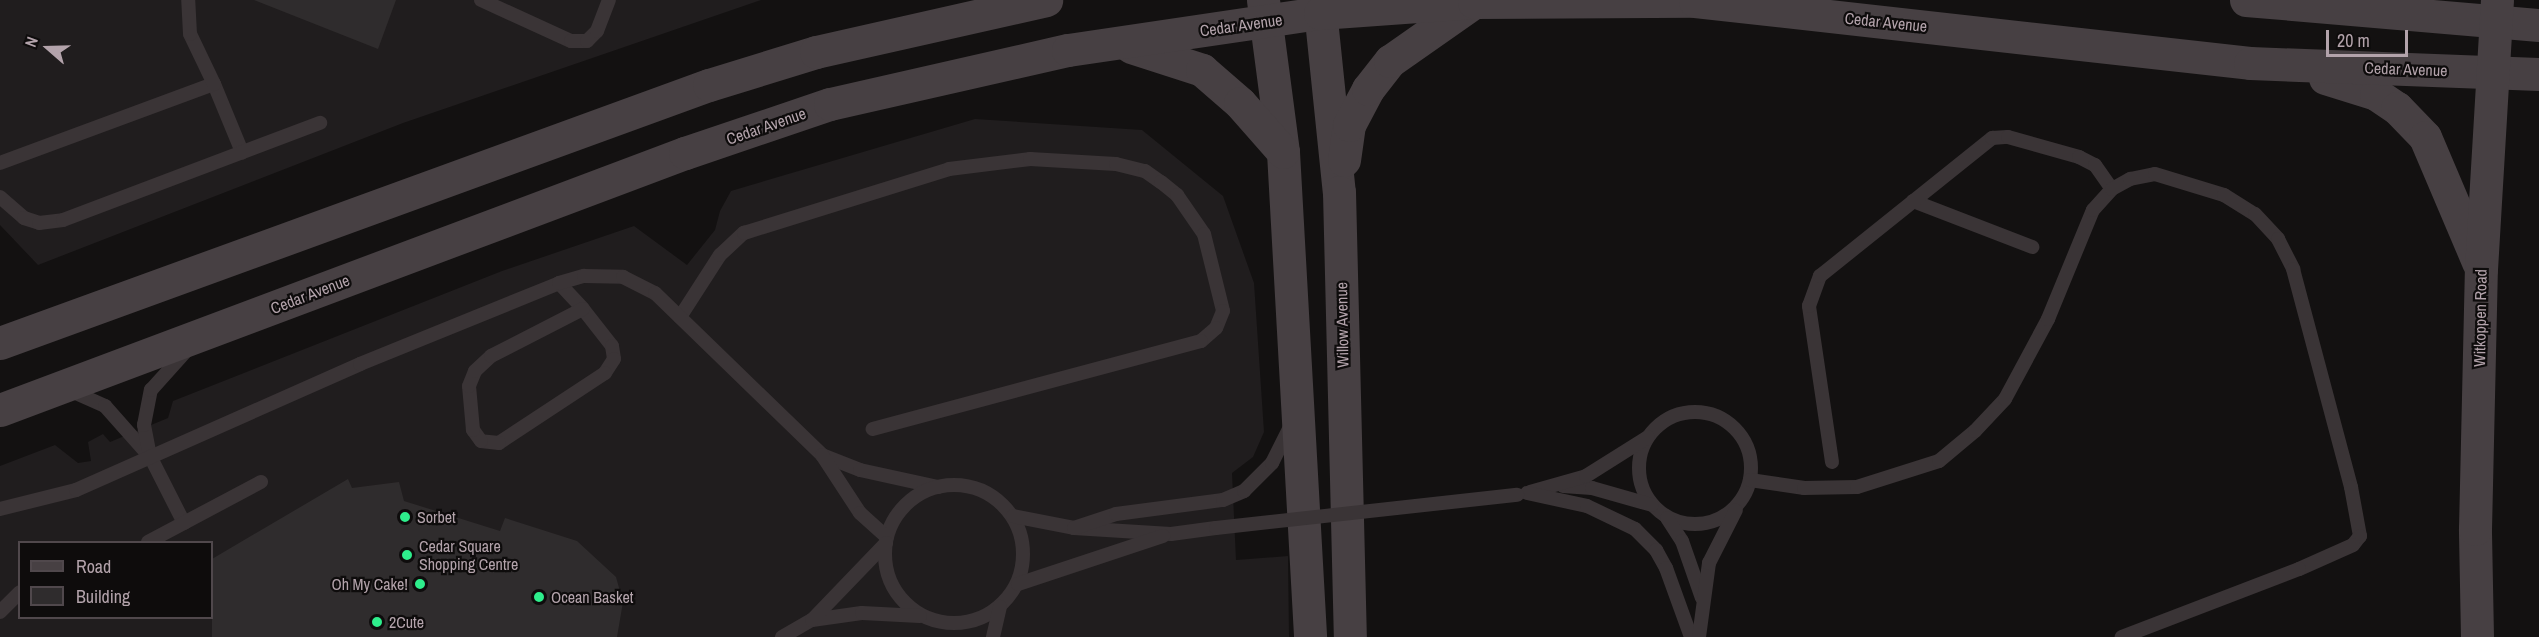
<!DOCTYPE html>
<html>
<head>
<meta charset="utf-8">
<style>
  body { margin:0 }
  #map { position:relative; width:2539px; height:637px; overflow:hidden; background:#131111; font-family:"Archivo Narrow",sans-serif }
  div>[style] { position:absolute }
  [style*='--x'] { left:calc(var(--x)*1px); top:calc(var(--y)*1px); width:calc(var(--w)*1px); rotate:calc(var(--a)*1deg) }
  .built>* { inset:0; background:#201d1e }
  .building>* { inset:0; background:#2f2c2d }
  .lane>* { height:14px; margin:-7px; padding:0 7px; transform-origin:7px; border-radius:7px; background:#3a3436 }
  .lane>.ring { margin:-7px; padding:0; box-sizing:content-box; background:none; border:14px solid #3a3436; border-radius:50% }
  .secondary>* { height:33px; margin:-16.5px; padding:0 16.5px; transform-origin:16.5px; border-radius:16.5px; background:#474043 }
  .lane-bridge>* { height:14px; margin:-7px; padding:0 7px; transform-origin:7px; border-radius:7px; background:#3a3436 }
  .dots>* { width:16px; height:16px; translate:-50% -50%; box-sizing:border-box; border:3px solid #0e0c0c; border-radius:50% }
  span { translate:-50% -50%; white-space:nowrap; text-align:center; line-height:1.15; -webkit-text-stroke:4.5px #0e0c0c; paint-order:stroke }
  .street-label { font-size:16px; color:#b3a3ab }
  .poi-label { font-size:16px; color:#b3a3ab }
  .left { translate:0 -50%; text-align:left }
  .right { translate:-100% -50%; text-align:right }
  .legend { position:absolute; left:18px; top:541px; width:195px; height:78px; box-sizing:border-box; background:#0e0c0c; border:2px solid #50484c; margin:0; padding:8px 10px; list-style:none; font-size:18px; color:#b3a3ab }
  .legend li { display:flex; align-items:center; gap:12px; height:30px }
  .legend b { width:30px; border:2px solid #50484c }
  .north { position:absolute; left:18px; top:18px; width:60px; height:60px; -webkit-text-stroke:4px #0e0c0c; paint-order:stroke; rotate:290deg; font-size:16px; font-weight:700; line-height:24px; text-align:center; color:#b3a3ab }
  .north::after { content:''; display:block; margin:auto; width:21px; height:27px; background:#b3a3ab; clip-path:polygon(50% 0,100% 100%,50% 72%,0 100%) }
  .scale { position:absolute; left:2326px; top:30px; width:82px; height:27px; box-sizing:border-box; border:3px solid #b3a3ab; border-top:0; padding-left:8px; font-size:18px; line-height:21px; white-space:nowrap; color:#b3a3ab; -webkit-text-stroke:4px #0e0c0c; paint-order:stroke }
</style>
</head>
<body>
<div id="map">
  <div class="built">
    <i style="clip-path:polygon(0 0,761px 0,403px 123px,38px 265px,0 225px)"></i>
    <i style="clip-path:polygon(evenodd,975px 119px,1142px 130px,1223px 196px,1254px 283px,1264px 432px,1253px 457px,1232px 473px,1236px 560px,1288px 556px,1289px 637px,0 637px,0 466px,55px 445px,78px 463px,91px 461px,88px 442px,103px 434px,110px 442px,168px 418px,173px 401px,502px 271px,634px 226px,687px 265px,715px 230px,720px 211px,731px 191px,975px 119px,20px 542px,212px 542px,212px 618px,20px 618px,20px 542px)"></i>
  </div>
  <div class="building">
    <i style="clip-path:polygon(254px 0,396px 0,378px 49px)"></i>
    <i style="clip-path:polygon(348px 479px,352px 488px,399px 482px,404px 501px,500px 531px,505px 518px,577px 541px,616px 577px,623px 602px,617px 637px,212px 637px,212px 559px)"></i>
  </div>
  <div class="lane">
    <i style="--x:481;--y:0;--w:99;--a:24.5"></i>
    <i style="--x:571;--y:41;--w:16;--a:0"></i>
    <i style="--x:587;--y:41;--w:14;--a:-45"></i>
    <i style="--x:597;--y:31;--w:33;--a:-69"></i>
    <i style="--x:214;--y:84;--w:74;--a:67.6"></i>
    <i style="--x:0;--y:163;--w:228;--a:-20.3"></i>
    <i style="--x:214;--y:84;--w:55;--a:-115.6"></i>
    <i style="--x:190;--y:34;--w:34;--a:-93"></i>
    <i style="--x:0;--y:197;--w:32;--a:41"></i>
    <i style="--x:24;--y:218;--w:16;--a:18"></i>
    <i style="--x:39;--y:223;--w:24;--a:-7"></i>
    <i style="--x:63;--y:220;--w:275;--a:-20.7"></i>
    <i style="--x:1913;--y:201;--w:128;--a:21.1"></i>
    <i style="--x:559;--y:283;--w:35;--a:47"></i>
    <i style="--x:583;--y:309;--w:47;--a:51.9"></i>
    <i style="--x:612;--y:346;--w:13;--a:81"></i>
    <i style="--x:614;--y:359;--w:17;--a:123"></i>
    <i style="--x:605;--y:373;--w:127;--a:146.6"></i>
    <i style="--x:499;--y:443;--w:18;--a:-174"></i>
    <i style="--x:481;--y:441;--w:14;--a:-126"></i>
    <i style="--x:473;--y:430;--w:44;--a:-95.2"></i>
    <i style="--x:469;--y:386;--w:16;--a:-68"></i>
    <i style="--x:475;--y:371;--w:22;--a:-43"></i>
    <i style="--x:491;--y:356;--w:103;--a:-27.1"></i>
    <i style="--x:680;--y:317;--w:74;--a:-57.2"></i>
    <i style="--x:720;--y:255;--w:33;--a:-43"></i>
    <i style="--x:744;--y:233;--w:215;--a:-17.3"></i>
    <i style="--x:949;--y:169;--w:82;--a:-7"></i>
    <i style="--x:1030;--y:159;--w:86;--a:3.3"></i>
    <i style="--x:1116;--y:164;--w:30;--a:14"></i>
    <i style="--x:1145;--y:171;--w:19;--a:35"></i>
    <i style="--x:1161;--y:182;--w:21;--a:39"></i>
    <i style="--x:1177;--y:195;--w:47;--a:55.3"></i>
    <i style="--x:1204;--y:234;--w:79;--a:76.1"></i>
    <i style="--x:1223;--y:311;--w:18;--a:112"></i>
    <i style="--x:1216;--y:328;--w:20;--a:139"></i>
    <i style="--x:1201;--y:341;--w:340;--a:165"></i>
    <i style="--x:67;--y:389;--w:42;--a:24.1"></i>
    <i style="--x:105;--y:406;--w:69;--a:48.5"></i>
    <i style="--x:151;--y:458;--w:73;--a:63.1"></i>
    <i class="ring" style="left:1639px;top:412px;width:98px;height:98px"></i>
    <i style="--x:822;--y:455;--w:41;--a:21.5"></i>
    <i style="--x:860;--y:470;--w:80;--a:12.3"></i>
    <i style="--x:150;--y:456;--w:32;--a:-101"></i>
    <i style="--x:144;--y:425;--w:36;--a:-79"></i>
    <i style="--x:151;--y:390;--w:54;--a:-48"></i>
    <i style="--x:1832;--y:462;--w:158;--a:-98.4"></i>
    <i style="--x:1809;--y:306;--w:32;--a:-70"></i>
    <i style="--x:1820;--y:276;--w:221;--a:-38.7"></i>
    <i style="--x:1992;--y:138;--w:16;--a:-4"></i>
    <i style="--x:2008;--y:137;--w:74;--a:15.7"></i>
    <i style="--x:2079;--y:157;--w:18;--a:27"></i>
    <i style="--x:2095;--y:165;--w:29;--a:55"></i>
    <i style="--x:1750;--y:480;--w:55;--a:8.4"></i>
    <i style="--x:1804;--y:488;--w:53;--a:-1.1"></i>
    <i style="--x:1857;--y:487;--w:86;--a:-17.6"></i>
    <i style="--x:1939;--y:461;--w:47;--a:-39.8"></i>
    <i style="--x:1975;--y:431;--w:44;--a:-46.8"></i>
    <i style="--x:2005;--y:399;--w:91;--a:-61.7"></i>
    <i style="--x:2048;--y:319;--w:118;--a:-67.6"></i>
    <i style="--x:2093;--y:210;--w:28;--a:-48"></i>
    <i style="--x:2112;--y:189;--w:21;--a:-29"></i>
    <i style="--x:2130;--y:179;--w:25;--a:-11"></i>
    <i style="--x:2155;--y:174;--w:72;--a:16.9"></i>
    <i style="--x:2224;--y:195;--w:36;--a:32"></i>
    <i style="--x:2255;--y:214;--w:34;--a:47"></i>
    <i style="--x:2278;--y:239;--w:34;--a:63"></i>
    <i style="--x:2293;--y:269;--w:226;--a:75.1"></i>
    <i style="--x:2351;--y:487;--w:50;--a:79.6"></i>
    <i style="--x:2360;--y:536;--w:11;--a:128"></i>
    <i style="--x:2353;--y:545;--w:59;--a:156"></i>
    <i style="--x:2299;--y:569;--w:190;--a:159"></i>
    <i class="ring" style="left:885px;top:485px;width:124px;height:124px"></i>
    <i style="--x:1563;--y:486;--w:29;--a:4"></i>
    <i style="--x:1592;--y:488;--w:62;--a:15.8"></i>
    <i style="--x:1530;--y:492;--w:58;--a:-15.9"></i>
    <i style="--x:1586;--y:476;--w:73;--a:-32.2"></i>
    <i style="--x:1527;--y:493;--w:61;--a:12.2"></i>
    <i style="--x:1587;--y:506;--w:53;--a:25.6"></i>
    <i style="--x:1635;--y:529;--w:30;--a:45"></i>
    <i style="--x:1656;--y:550;--w:21;--a:61"></i>
    <i style="--x:1666;--y:568;--w:73;--a:70.1"></i>
    <i style="--x:0;--y:509;--w:78;--a:-14"></i>
    <i style="--x:76;--y:490;--w:311;--a:-23.9"></i>
    <i style="--x:360;--y:364;--w:215;--a:-22.1"></i>
    <i style="--x:559;--y:283;--w:26;--a:-16"></i>
    <i style="--x:584;--y:276;--w:39;--a:1"></i>
    <i style="--x:623;--y:277;--w:36;--a:27"></i>
    <i style="--x:655;--y:293;--w:233;--a:44.1"></i>
    <i style="--x:822;--y:455;--w:69;--a:56.8"></i>
    <i style="--x:860;--y:513;--w:36;--a:42"></i>
    <i style="--x:1013;--y:516;--w:62;--a:11.1"></i>
    <i style="--x:1074;--y:528;--w:97;--a:3.5"></i>
    <i style="--x:1171;--y:534;--w:45;--a:-7.6"></i>
    <i style="--x:1667;--y:518;--w:27;--a:57"></i>
    <i style="--x:1682;--y:541;--w:60;--a:70.7"></i>
    <i style="--x:1074;--y:528;--w:44;--a:-18.4"></i>
    <i style="--x:1116;--y:514;--w:108;--a:-7.5"></i>
    <i style="--x:1223;--y:500;--w:23;--a:-23"></i>
    <i style="--x:1244;--y:491;--w:40;--a:-45"></i>
    <i style="--x:1272;--y:463;--w:40;--a:-63.4"></i>
    <i style="--x:148;--y:542;--w:128;--a:-28"></i>
    <i style="--x:1018;--y:584;--w:153;--a:-18.3"></i>
    <i style="--x:0;--y:612;--w:28;--a:-45"></i>
    <i style="--x:812;--y:620;--w:50;--a:-8"></i>
    <i style="--x:862;--y:613;--w:58;--a:3"></i>
    <i style="--x:782;--y:637;--w:34;--a:-30"></i>
    <i style="--x:812;--y:620;--w:107;--a:-46.1"></i>
    <i style="--x:993;--y:637;--w:31;--a:-77"></i>
    <i style="--x:1699;--y:637;--w:75;--a:-82.3"></i>
    <i style="--x:1709;--y:563;--w:59;--a:-63"></i>
  </div>
  <div class="secondary">
    <i style="--x:1263;--y:0;--w:153;--a:82.5"></i>
    <i style="--x:1283;--y:152;--w:486;--a:86.8"></i>
    <i style="--x:1319;--y:0;--w:193;--a:84.1"></i>
    <i style="--x:1339;--y:192;--w:445;--a:88.6"></i>
    <i style="--x:2246;--y:0;--w:294;--a:4.9"></i>
    <i style="--x:1131;--y:47;--w:75;--a:17.9"></i>
    <i style="--x:1202;--y:70;--w:50;--a:41"></i>
    <i style="--x:1240;--y:103;--w:65;--a:48.7"></i>
    <i style="--x:2325;--y:78;--w:53;--a:17.4"></i>
    <i style="--x:2376;--y:94;--w:25;--a:34"></i>
    <i style="--x:2397;--y:108;--w:40;--a:46"></i>
    <i style="--x:2425;--y:137;--w:136;--a:67"></i>
    <i style="--x:1344;--y:160;--w:35;--a:-82"></i>
    <i style="--x:1349;--y:125;--w:41;--a:-62.2"></i>
    <i style="--x:1368;--y:89;--w:36;--a:-52"></i>
    <i style="--x:1390;--y:61;--w:98;--a:-35"></i>
    <i style="--x:0;--y:343;--w:754;--a:-20"></i>
    <i style="--x:709;--y:85;--w:112;--a:-17.1"></i>
    <i style="--x:816;--y:52;--w:236;--a:-12.7"></i>
    <i style="--x:0;--y:410;--w:732;--a:-20.57"></i>
    <i style="--x:685;--y:153;--w:153;--a:-18.7"></i>
    <i style="--x:830;--y:104;--w:244;--a:-12.8"></i>
    <i style="--x:1068;--y:50;--w:255;--a:-8.4"></i>
    <i style="--x:1320;--y:13;--w:154;--a:-4.1"></i>
    <i style="--x:1474;--y:2;--w:221;--a:-0.3"></i>
    <i style="--x:1695;--y:1;--w:558;--a:6.37"></i>
    <i style="--x:2250;--y:63;--w:289;--a:2.2"></i>
    <i style="--x:2477;--y:637;--w:108;--a:-91.1"></i>
    <i style="--x:2475;--y:529;--w:260;--a:-88.7"></i>
    <i style="--x:2481;--y:269;--w:269;--a:-86.6"></i>
  </div>
  <div class="lane-bridge">
    <i style="--x:1216;--y:528;--w:303;--a:-6.3"></i>
  </div>
  <div class="dots">
    <i style="left:405px;top:517px;background:#2eee8c"></i>
    <i style="left:407px;top:555px;background:#2eee8c"></i>
    <i style="left:420px;top:584px;background:#2eee8c"></i>
    <i style="left:539px;top:597px;background:#2eee8c"></i>
    <i style="left:377px;top:622px;background:#2eee8c"></i>
  </div>
  <div class="street-label">
    <span style="left:1886px;top:22px;rotate:6deg">Cedar Avenue</span>
    <span style="left:1241px;top:25px;rotate:-8deg">Cedar Avenue</span>
    <span style="left:2406px;top:69px;rotate:2deg">Cedar Avenue</span>
    <span style="left:766px;top:126px;rotate:-19deg">Cedar Avenue</span>
    <span style="left:310px;top:294px;rotate:-21deg">Cedar Avenue</span>
    <span style="left:2480px;top:318px;rotate:-89deg">Witkoppen Road</span>
    <span style="left:1342px;top:325px;rotate:-91deg">Willow Avenue</span>
  </div>
  <div class="poi-label">
    <span class="left" style="left:417px;top:517px">Sorbet</span>
    <span class="left" style="left:419px;top:555px">Cedar Square<br>Shopping Centre</span>
    <span class="right" style="left:408px;top:584px">Oh My Cake!</span>
    <span class="left" style="left:551px;top:597px">Ocean Basket</span>
    <span class="left" style="left:389px;top:622px">2Cute</span>
  </div>
  <ul class="legend">
  <li><b style="height:8px;background:#474043"></b>Road</li>
  <li><b style="height:16px;background:#2f2c2d"></b>Building</li>
  </ul>
  <div class="north">N</div>
  <div class="scale">20 m</div>
</div>
</body>
</html>
